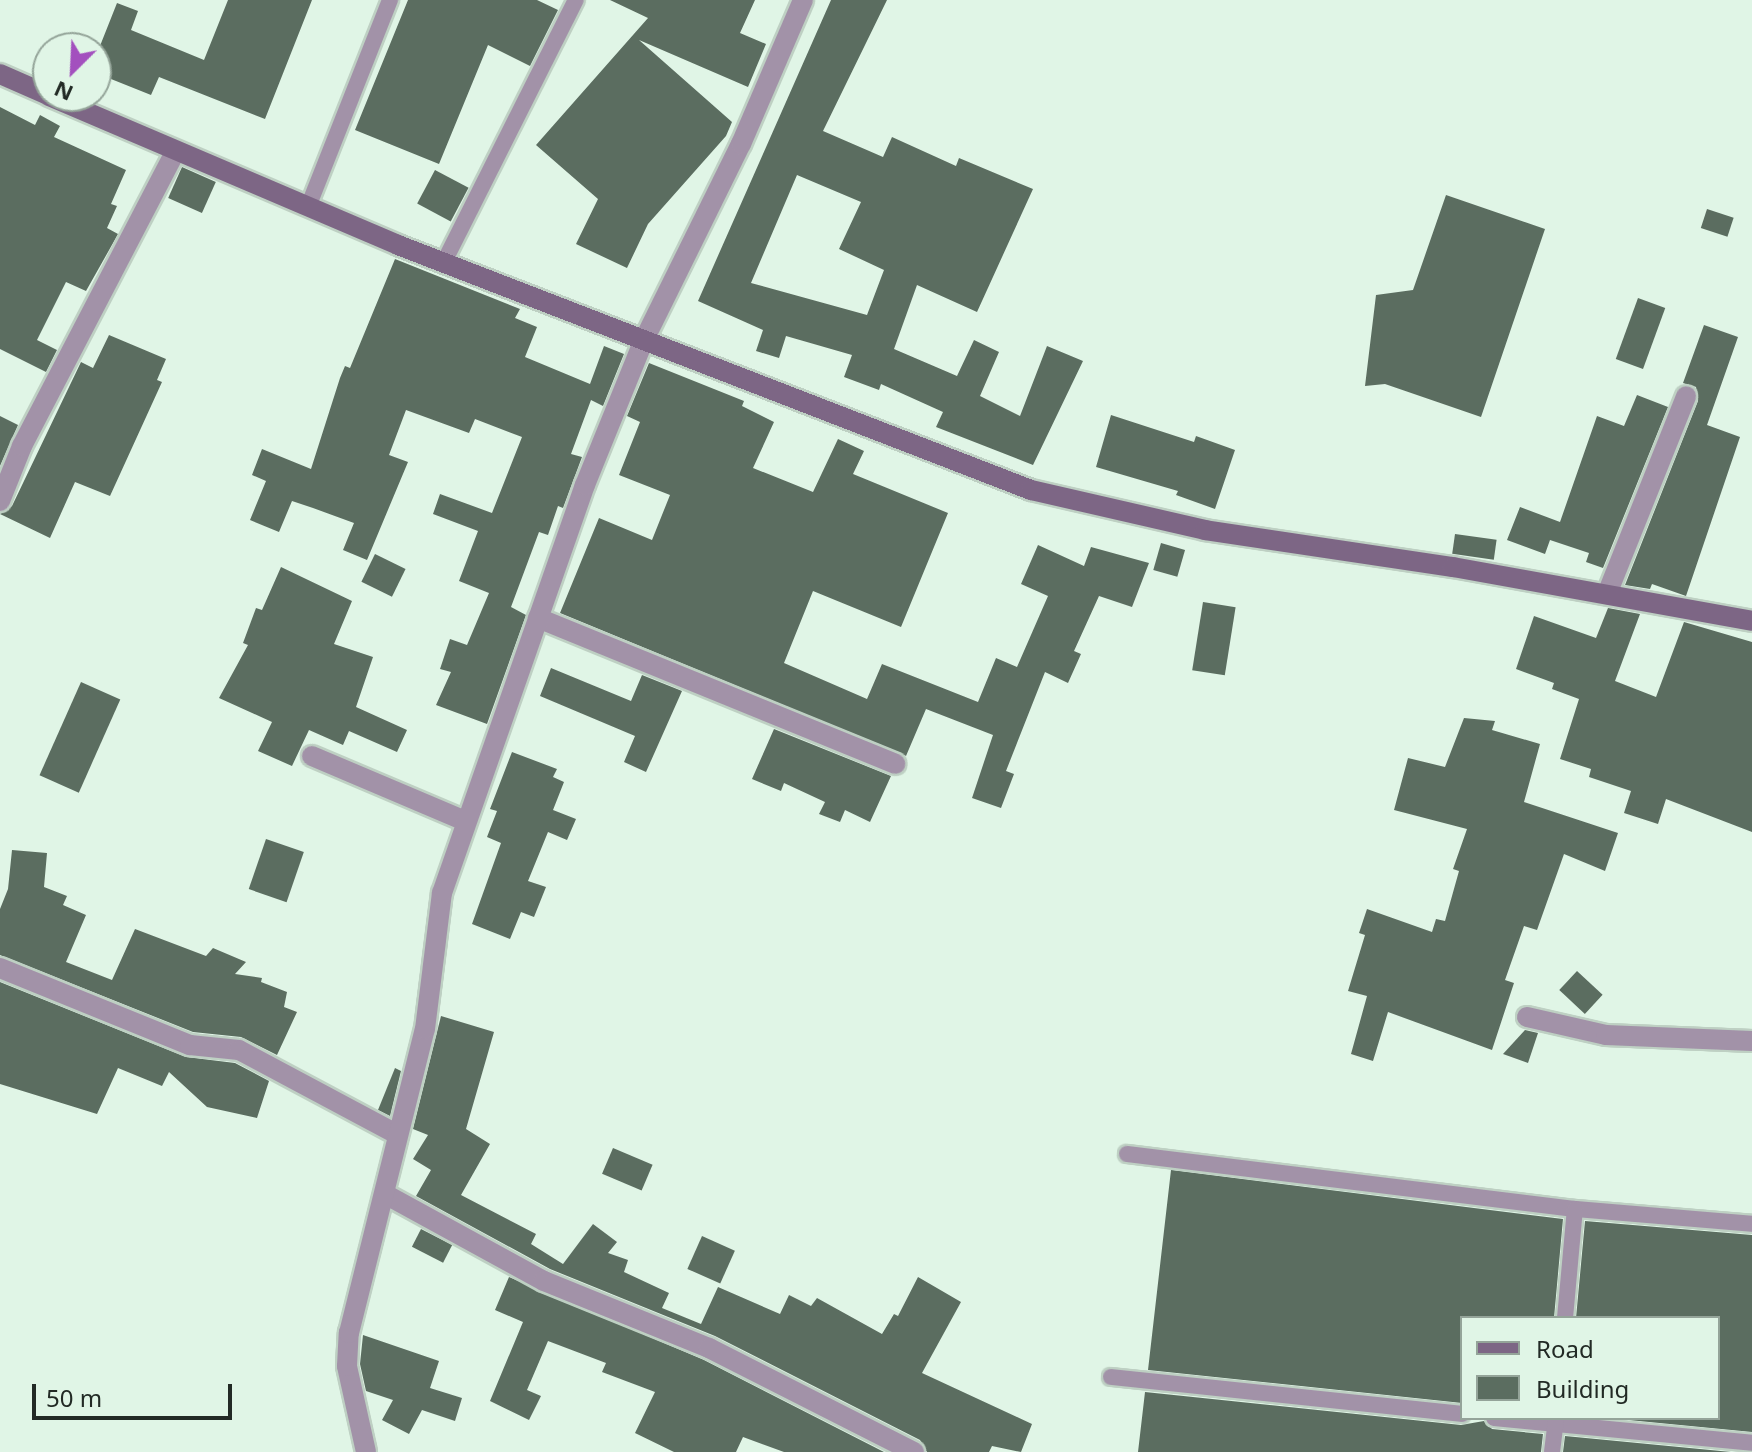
<!DOCTYPE html>
<html>
<head>
<meta charset="utf-8">
<style>
  body { margin:0 }
  #map { position:relative; width:1752px; height:1452px; overflow:hidden; background:#e0f5e6; font-family:"Noto Sans",sans-serif }
  div>[style] { position:absolute }
  [style*='--x'] { left:calc(var(--x)*1px); top:calc(var(--y)*1px); width:calc(var(--w)*1px); rotate:calc(var(--a)*1deg) }
  .building>* { inset:0; background:#5b6d60; transform-origin:0 0 }
  .roads { filter:drop-shadow(2px 0 #bed0c3) drop-shadow(-2px 0 #bed0c3) drop-shadow(0 2px #bed0c3) drop-shadow(0 -2px #bed0c3) }
  .lane>* { height:16px; margin:-8px; padding:0 8px; transform-origin:8px; border-radius:8px; background:#a292a8 }
  .street>* { height:20px; margin:-10px; padding:0 10px; transform-origin:10px; border-radius:10px; background:#a292a8 }
  .secondary>* { height:20px; margin:-10px; padding:0 10px; transform-origin:10px; border-radius:10px; background:#7d6685 }
  span { translate:-50% -50%; white-space:nowrap; text-align:center; line-height:1.15; -webkit-text-stroke:8px #e0f5e6; paint-order:stroke }
  .legend { position:absolute; left:1460px; top:1316px; width:260px; height:104px; box-sizing:border-box; background:#e0f5e6; border:2px solid #94a499; margin:0; padding:10px 14px; list-style:none; font-size:24px; color:#222a25 }
  .legend li { display:flex; align-items:center; gap:16px; height:40px }
  .legend b { width:40px; border:2px solid #94a499 }
  .north { position:absolute; left:32px; top:32px; width:80px; height:80px; box-sizing:border-box; background:#e0f5e6; border:2px solid #94a499; border-radius:50%; rotate:204deg; font-size:22px; font-weight:700; line-height:32px; text-align:center; color:#222a25 }
  .north::after { content:''; display:block; margin:auto; width:28px; height:36px; background:#a350be; clip-path:polygon(50% 0,100% 100%,50% 72%,0 100%) }
  .scale { position:absolute; left:32px; top:1384px; width:200px; height:36px; box-sizing:border-box; border:4px solid #222a25; border-top:0; padding-left:10px; font-size:24px; line-height:28px; white-space:nowrap; color:#222a25; -webkit-text-stroke:6px #e0f5e6; paint-order:stroke }
</style>
</head>
<body>
<div id="map">
  <div class="building">
    <i style="clip-path:polygon(228px 0,312px 0,265px 119px,159px 77px,151px 95px,96px 73px,96px 56px,117px 3px,138px 11px,131px 30px,204px 60px)"></i>
    <i style="clip-path:polygon(408px 0,537px 0,558px 10px,530px 66px,488px 45px,439px 164px,355px 130px)"></i>
    <i style="clip-path:polygon(610px 0,755px 0,740px 33px,766px 44px,748px 87px,639px 40px,732px 122px,726px 136px,648px 224px,627px 268px,576px 244px,598px 199px,536px 145px,648px 18px)"></i>
    <i style="clip-path:polygon(evenodd,831px 0,887px 0,823px 131px,883px 157px,892px 137px,956px 166px,959px 158px,1033px 189px,977px 312px,917px 285px,894px 349px,957px 376px,974px 340px,999px 352px,980px 396px,1020px 416px,1047px 346px,1083px 361px,1033px 465px,936px 427px,943px 412px,881px 384px,879px 390px,844px 377px,852px 355px,786px 336px,779px 358px,756px 351px,763px 330px,698px 301px,831px 0,797px 175px,861px 202px,839px 249px,884px 270px,867px 315px,751px 283px,797px 175px)"></i>
    <i style="clip-path:polygon(0 107px,35px 125px,40px 115px,60px 126px,54px 137px,126px 170px,111px 204px,117px 206px,107px 228px,118px 234px,108px 252px,86px 291px,66px 282px,37px 340px,57px 350px,46px 372px,0 349px)"></i>
    <i style="left:182px;top:167px;width:37px;height:34px;rotate:24deg"></i>
    <i style="left:435px;top:170px;width:38px;height:38px;rotate:28deg"></i>
    <i style="clip-path:polygon(1446px 195px,1545px 229px,1481px 417px,1385px 384px,1365px 386px,1376px 295px,1413px 290px)"></i>
    <i style="left:1707px;top:209px;width:28px;height:20px;rotate:18deg"></i>
    <i style="clip-path:polygon(395px 259px,520px 309px,515px 318px,537px 327px,525px 357px,590px 384px,604px 346px,624px 354px,603px 406px,591px 400px,571px 454px,582px 457px,563px 508px,558px 506px,548px 535px,539px 532px,511px 607px,526px 615px,487px 724px,436px 705px,451px 672px,440px 669px,450px 639px,467px 645px,489px 593px,459px 581px,478px 531px,433px 514px,440px 494px,492px 513px,522px 437px,475px 419px,469px 433px,406px 410px,389px 455px,408px 462px,367px 560px,343px 550px,354px 523px,313px 508px,292px 501px,279px 532px,250px 520px,266px 481px,252px 475px,262px 449px,311px 469px,340px 378px,345px 366px,350px 368px)"></i>
    <i style="left:1638px;top:298px;width:29px;height:65px;rotate:20deg"></i>
    <i style="clip-path:polygon(1704px 325px,1738px 337px,1707px 425px,1740px 437px,1686px 596px,1652px 584px,1650px 589px,1625px 585px,1698px 401px,1696px 387px,1683px 383px)"></i>
    <i style="clip-path:polygon(109px 335px,166px 359px,157px 380px,162px 382px,110px 496px,75px 482px,50px 538px,0 514px,12px 506px,81px 362px,93px 368px)"></i>
    <i style="clip-path:polygon(649px 363px,744px 401px,742px 406px,774px 422px,753px 468px,813px 492px,838px 439px,864px 451px,853px 474px,948px 513px,901px 627px,813px 591px,784px 663px,867px 699px,882px 664px,978px 702px,996px 658px,1017px 667px,1048px 596px,1021px 584px,1038px 545px,1084px 566px,1091px 547px,1149px 563px,1132px 607px,1099px 596px,1074px 651px,1081px 654px,1068px 683px,1045px 672px,1006px 771px,1014px 774px,1001px 808px,972px 798px,993px 735px,926px 709px,906px 756px,560px 613px,599px 518px,652px 540px,670px 495px,619px 475px,640px 422px,627px 416px)"></i>
    <i style="clip-path:polygon(1637px 395px,1668px 407px,1603px 568px,1586px 562px,1589px 553px,1550px 540px,1545px 554px,1507px 540px,1520px 507px,1560px 522px,1597px 416px,1624px 426px)"></i>
    <i style="clip-path:polygon(1111px 415px,1194px 442px,1196px 436px,1235px 450px,1215px 509px,1176px 495px,1178px 491px,1096px 467px)"></i>
    <i style="clip-path:polygon(0 416px,18px 425px,0 466px)"></i>
    <i style="left:1455px;top:534px;width:42px;height:20px;rotate:8deg"></i>
    <i style="left:1161px;top:543px;width:25px;height:28px;rotate:16deg"></i>
    <i style="left:375px;top:554px;width:34px;height:31px;rotate:26deg"></i>
    <i style="clip-path:polygon(281px 567px,352px 601px,334px 644px,373px 657px,356px 707px,407px 730px,397px 752px,349px 731px,343px 745px,309px 730px,292px 766px,258px 751px,272px 722px,219px 698px,248px 645px,243px 643px,256px 608px,262px 610px)"></i>
    <i style="left:1203px;top:602px;width:33px;height:69px;rotate:9deg"></i>
    <i style="clip-path:polygon(1608px 608px,1640px 614px,1615px 681px,1656px 697px,1684px 622px,1752px 642px,1752px 832px,1666px 799px,1658px 824px,1624px 813px,1631px 791px,1589px 777px,1591px 769px,1560px 759px,1579px 699px,1552px 689px,1554px 683px,1516px 669px,1534px 616px,1596px 638px)"></i>
    <i style="clip-path:polygon(551px 668px,631px 701px,642px 675px,682px 691px,646px 772px,624px 762px,635px 736px,540px 696px)"></i>
    <i style="left:81px;top:682px;width:43px;height:102px;rotate:24deg"></i>
    <i style="clip-path:polygon(1464px 718px,1495px 721px,1492px 730px,1540px 744px,1524px 802px,1618px 833px,1605px 871px,1564px 854px,1537px 930px,1524px 926px,1505px 980px,1514px 983px,1492px 1050px,1388px 1012px,1373px 1061px,1351px 1054px,1367px 996px,1348px 991px,1365px 935px,1359px 933px,1367px 909px,1432px 932px,1436px 919px,1445px 921px,1459px 871px,1453px 869px,1467px 829px,1394px 810px,1408px 758px,1445px 767px)"></i>
    <i style="clip-path:polygon(774px 729px,891px 776px,870px 822px,845px 810px,840px 822px,819px 814px,825px 802px,784px 783px,781px 791px,752px 779px)"></i>
    <i style="clip-path:polygon(512px 752px,557px 769px,553px 777px,564px 782px,553px 810px,576px 819px,567px 840px,548px 832px,528px 881px,546px 887px,534px 917px,521px 912px,510px 939px,472px 924px,501px 843px,487px 837px,497px 811px,490px 809px)"></i>
    <i style="left:266px;top:839px;width:40px;height:53px;rotate:19deg"></i>
    <i style="clip-path:polygon(12px 850px,47px 853px,44px 887px,67px 896px,63px 905px,86px 915px,66px 962px,112px 980px,135px 929px,206px 956px,213px 948px,246px 962px,235px 974px,262px 978px,261px 982px,287px 992px,284px 1007px,297px 1012px,277px 1055px,241px 1037px,193px 1032px,0 955px,0 909px,8px 889px)"></i>
    <i style="left:1577px;top:971px;width:35px;height:26px;rotate:43deg"></i>
    <i style="clip-path:polygon(0 982px,186px 1057px,235px 1063px,269px 1081px,257px 1118px,207px 1107px,169px 1072px,162px 1086px,118px 1068px,97px 1114px,0 1084px)"></i>
    <i style="clip-path:polygon(441px 1016px,494px 1032px,466px 1129px,490px 1144px,461px 1195px,536px 1234px,531px 1244px,563px 1264px,593px 1224px,617px 1242px,608px 1253px,628px 1260px,624px 1272px,669px 1293px,662px 1308px,701px 1324px,718px 1287px,780px 1314px,789px 1295px,811px 1306px,817px 1298px,882px 1334px,894px 1314px,898px 1316px,918px 1277px,961px 1302px,922px 1373px,1032px 1424px,1021px 1452px,992px 1446px,989px 1452px,927px 1452px,920px 1440px,715px 1336px,550px 1269px,416px 1196px,431px 1170px,413px 1159px,428px 1135px,413px 1129px)"></i>
    <i style="clip-path:polygon(1525px 1030px,1538px 1033px,1528px 1063px,1503px 1054px)"></i>
    <i style="clip-path:polygon(395px 1068px,401px 1071px,390px 1116px,378px 1110px)"></i>
    <i style="left:613px;top:1148px;width:43px;height:28px;rotate:23deg"></i>
    <i style="clip-path:polygon(1171px 1170px,1563px 1219px,1554px 1318px,1462px 1318px,1462px 1403px,1148px 1370px)"></i>
    <i style="clip-path:polygon(1585px 1221px,1752px 1235px,1752px 1432px,1608px 1418px,1718px 1418px,1718px 1318px,1576px 1318px)"></i>
    <i style="left:421px;top:1229px;width:35px;height:20px;rotate:27deg"></i>
    <i style="left:702px;top:1236px;width:36px;height:36px;rotate:24deg"></i>
    <i style="clip-path:polygon(509px 1277px,704px 1360px,884px 1452px,784px 1452px,743px 1437px,736px 1452px,674px 1452px,635px 1433px,655px 1392px,602px 1372px,606px 1363px,548px 1341px,527px 1390px,541px 1396px,529px 1420px,490px 1401px,523px 1322px,495px 1310px)"></i>
    <i style="clip-path:polygon(363px 1335px,439px 1361px,430px 1388px,462px 1398px,455px 1421px,422px 1410px,409px 1434px,382px 1420px,393px 1400px,366px 1391px,360px 1364px)"></i>
    <i style="clip-path:polygon(1145px 1392px,1461px 1425px,1484px 1421px,1492px 1429px,1543px 1434px,1541px 1452px,1138px 1452px)"></i>
    <i style="clip-path:polygon(1565px 1436px,1731px 1452px,1563px 1452px)"></i>
  </div>
  <div class="roads">
    <div class="lane">
      <i style="--x:308;--y:207;--w:223;--a:-68.4"></i>
      <i style="--x:444;--y:262;--w:293;--a:-63.3"></i>
      <i style="--x:1127;--y:1154;--w:451;--a:7"></i>
      <i style="--x:1575;--y:1209;--w:178;--a:4.8"></i>
      <i style="--x:1565;--y:1318;--w:109;--a:-84.8"></i>
      <i style="--x:1111;--y:1377;--w:353;--a:6"></i>
      <i style="--x:1494;--y:1418;--w:259;--a:5.5"></i>
      <i style="--x:1552;--y:1452;--w:34;--a:-83"></i>
    </div>
    <div class="street">
      <i style="--x:0;--y:501;--w:59;--a:-68.2"></i>
      <i style="--x:22;--y:446;--w:331;--a:-62.5"></i>
      <i style="--x:1607;--y:594;--w:213;--a:-68.2"></i>
      <i style="--x:538;--y:618;--w:386;--a:22.2"></i>
      <i style="--x:312;--y:756;--w:166;--a:23"></i>
      <i style="--x:0;--y:968;--w:205;--a:22.1"></i>
      <i style="--x:190;--y:1045;--w:49;--a:5.8"></i>
      <i style="--x:239;--y:1050;--w:178;--a:28.1"></i>
      <i style="--x:1527;--y:1017;--w:81;--a:12.8"></i>
      <i style="--x:1606;--y:1035;--w:146;--a:2.4"></i>
      <i style="--x:385;--y:1194;--w:181;--a:28.7"></i>
      <i style="--x:544;--y:1281;--w:178;--a:22.1"></i>
      <i style="--x:709;--y:1348;--w:230;--a:26.9"></i>
      <i style="--x:366;--y:1452;--w:88;--a:-102.5"></i>
      <i style="--x:347;--y:1366;--w:33;--a:-87"></i>
      <i style="--x:349;--y:1333;--w:313;--a:-76"></i>
      <i style="--x:425;--y:1029;--w:137;--a:-82.9"></i>
      <i style="--x:442;--y:893;--w:432;--a:-70.7"></i>
      <i style="--x:585;--y:485;--w:154;--a:-67.9"></i>
      <i style="--x:643;--y:342;--w:221;--a:-63.7"></i>
      <i style="--x:741;--y:144;--w:157;--a:-66.7"></i>
    </div>
    <div class="secondary">
      <i style="--x:0;--y:74;--w:52;--a:23.6"></i>
      <i style="--x:49;--y:96;--w:379;--a:23.1"></i>
      <i style="--x:398;--y:245;--w:679;--a:21.16"></i>
      <i style="--x:1031;--y:490;--w:179;--a:12.9"></i>
      <i style="--x:1205;--y:530;--w:251;--a:8.5"></i>
      <i style="--x:1453;--y:567;--w:304;--a:10.2"></i>
    </div>
  </div>
  <ul class="legend">
  <li><b style="height:10px;background:#7d6685"></b>Road</li>
  <li><b style="height:22px;background:#5b6d60"></b>Building</li>
  </ul>
  <div class="north">N</div>
  <div class="scale">50 m</div>
</div>
</body>
</html>
